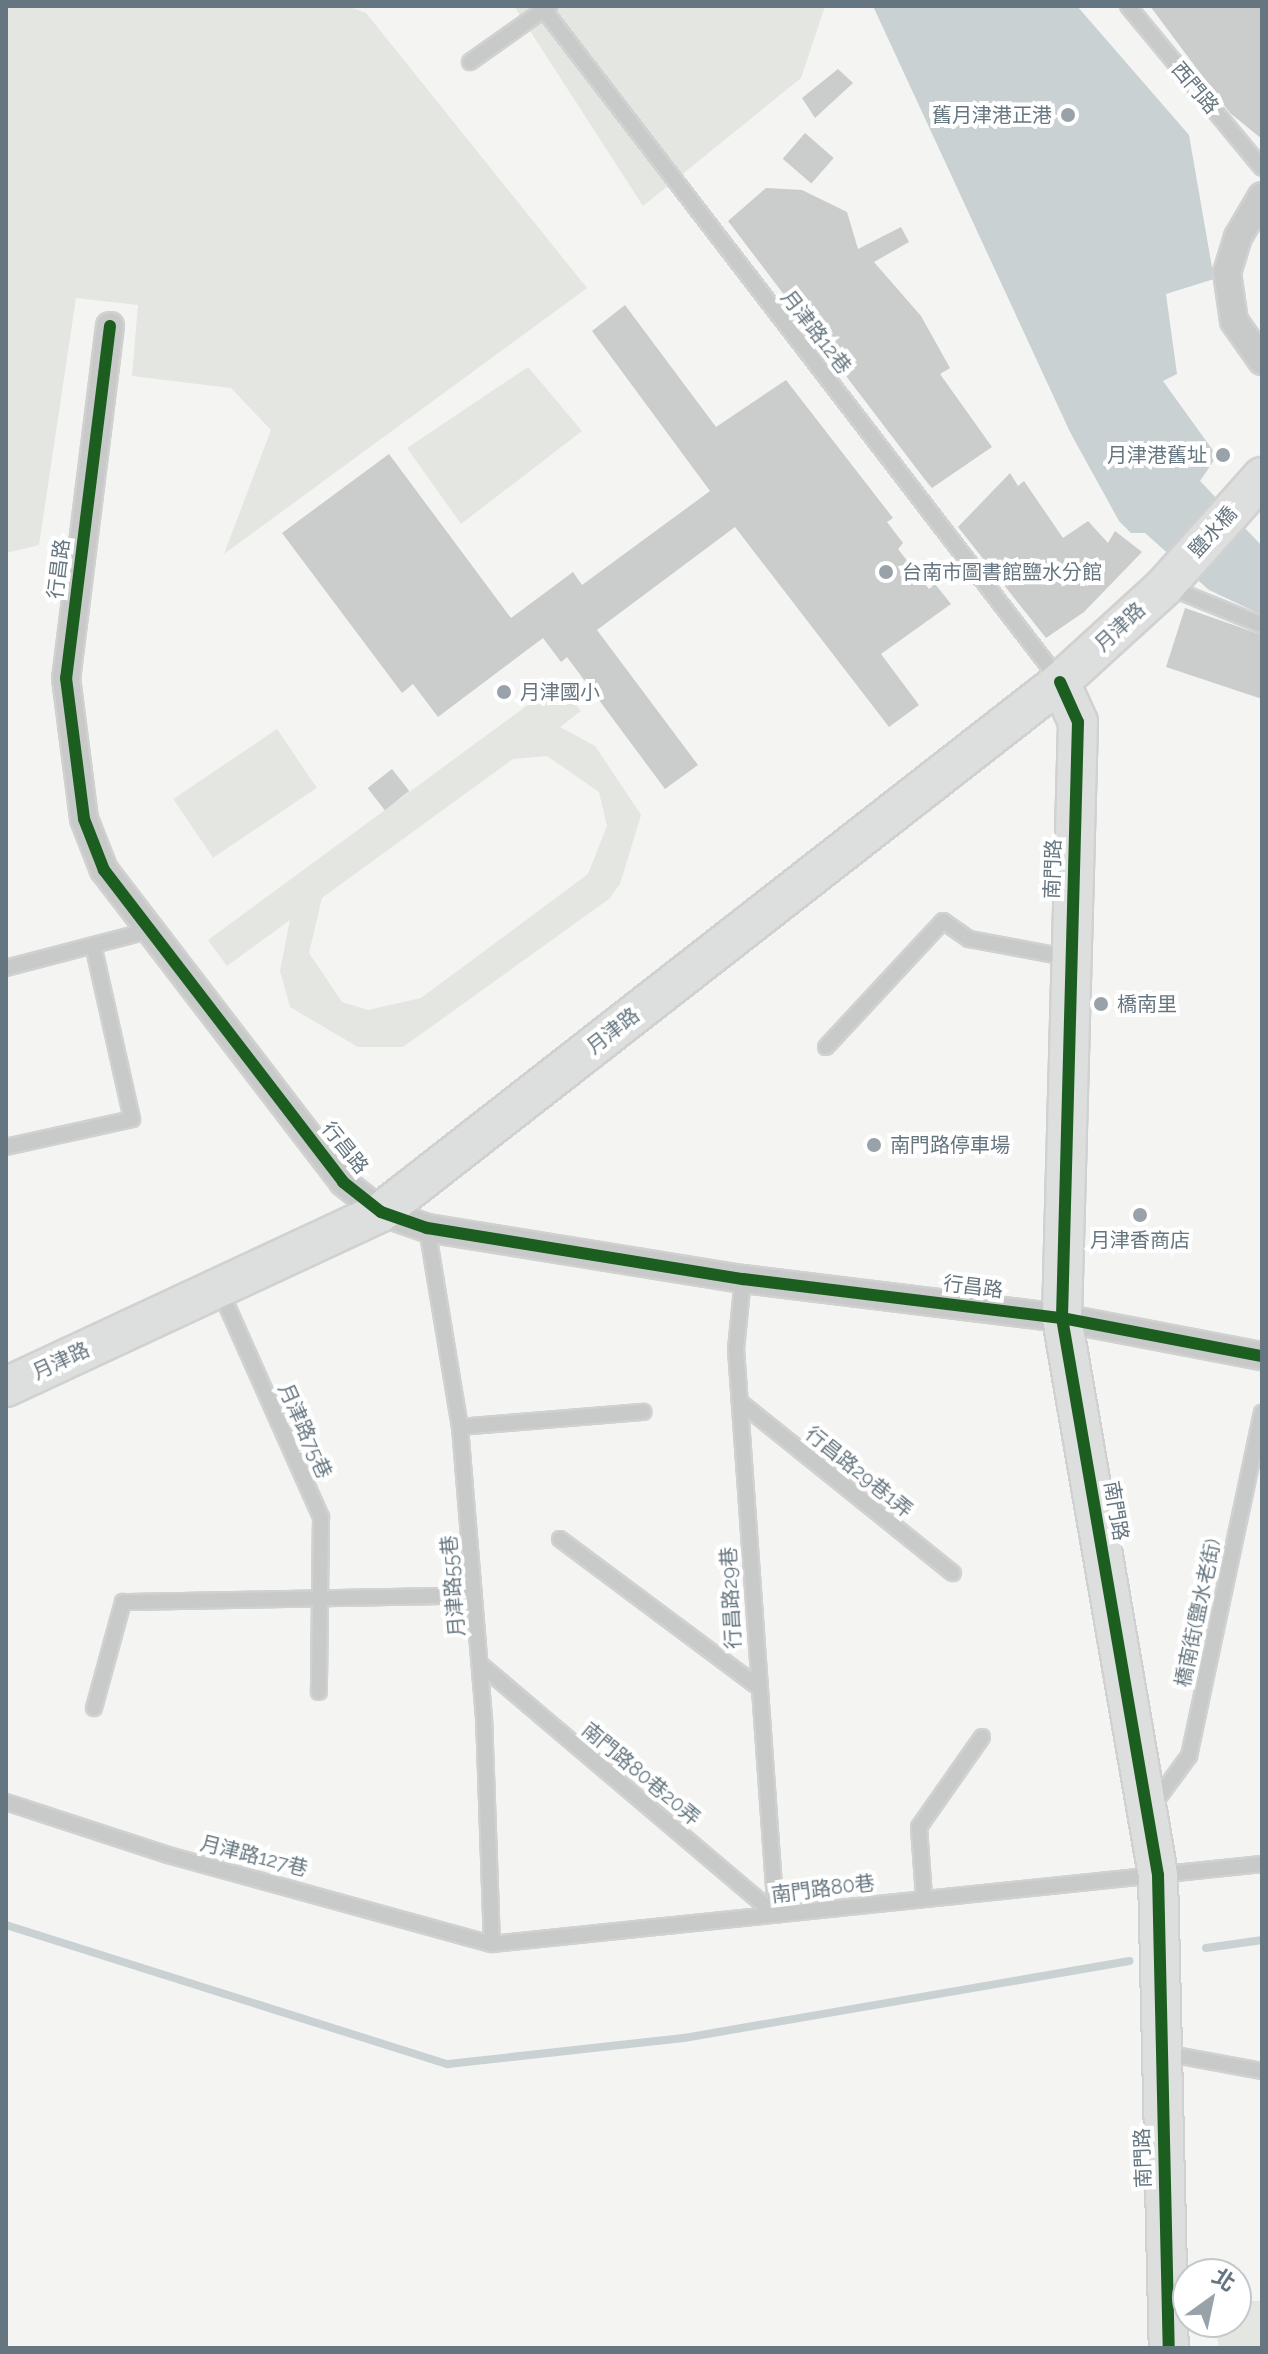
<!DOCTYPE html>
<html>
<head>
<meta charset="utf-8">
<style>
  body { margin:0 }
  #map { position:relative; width:1268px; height:2354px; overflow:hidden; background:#f4f4f2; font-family:Raleway,"Noto Sans TC",sans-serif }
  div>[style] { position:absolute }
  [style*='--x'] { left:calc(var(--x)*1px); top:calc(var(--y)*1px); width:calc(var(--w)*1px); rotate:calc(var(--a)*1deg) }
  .green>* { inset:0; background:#e4e6e1; transform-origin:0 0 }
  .water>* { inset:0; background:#c9d1d3 }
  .stream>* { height:8px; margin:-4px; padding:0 4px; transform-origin:4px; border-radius:4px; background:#c9d1d3 }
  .building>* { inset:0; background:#cbcccc; transform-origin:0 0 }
  .roads { filter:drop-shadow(2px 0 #d1d1d1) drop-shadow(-2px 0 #d1d1d1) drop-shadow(0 2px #d1d1d1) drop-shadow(0 -2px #d1d1d1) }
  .lane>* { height:14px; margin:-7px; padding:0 7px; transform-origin:7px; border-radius:7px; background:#c8caca }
  .street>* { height:26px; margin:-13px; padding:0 13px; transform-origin:13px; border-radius:13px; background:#c8caca }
  .secondary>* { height:38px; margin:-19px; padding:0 19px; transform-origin:19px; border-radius:19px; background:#dddede }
  .cycleway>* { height:12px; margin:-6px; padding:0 6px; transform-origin:6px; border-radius:6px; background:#1b5e20 }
  .dots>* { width:22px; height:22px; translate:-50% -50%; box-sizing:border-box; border:4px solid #fff; border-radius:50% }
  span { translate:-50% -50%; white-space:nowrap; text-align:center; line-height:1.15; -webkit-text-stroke:8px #fff; paint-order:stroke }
  .street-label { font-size:20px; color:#667680 }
  .poi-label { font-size:20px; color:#667680 }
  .right { translate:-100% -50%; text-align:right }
  .left { translate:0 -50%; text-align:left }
  .frame { position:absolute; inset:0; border:8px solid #667680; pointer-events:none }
  .north { position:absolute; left:1172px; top:2258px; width:80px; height:80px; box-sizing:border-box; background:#fff; border:2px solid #c2c8cc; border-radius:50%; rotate:33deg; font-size:22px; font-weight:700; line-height:32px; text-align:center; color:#667680 }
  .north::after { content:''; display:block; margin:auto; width:28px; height:36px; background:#98a2a8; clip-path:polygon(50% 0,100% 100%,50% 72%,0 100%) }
</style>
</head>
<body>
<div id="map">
  <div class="green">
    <i style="clip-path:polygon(6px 6px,347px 6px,366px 13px,587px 288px,224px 554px,271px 430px,231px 388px,132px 376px,138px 305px,76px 298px,39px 545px,6px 553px)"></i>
    <i style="clip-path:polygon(514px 6px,825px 6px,801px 78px,643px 206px)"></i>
    <i style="clip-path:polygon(528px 367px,582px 431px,461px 524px,407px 448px)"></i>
    <i style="clip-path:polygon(evenodd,559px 682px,581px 711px,560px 727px,595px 746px,641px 815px,620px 884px,609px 899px,403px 1047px,358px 1047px,290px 1007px,280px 971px,290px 920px,227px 966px,208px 940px,559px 682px,547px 756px,599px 792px,607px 826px,588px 874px,421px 998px,368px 1010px,342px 1002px,309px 953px,322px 898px,513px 759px,547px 756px)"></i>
    <i style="left:277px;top:729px;width:71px;height:125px;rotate:56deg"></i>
    <i style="clip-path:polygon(1236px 2301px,1262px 2301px,1262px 2348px,1219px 2348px,1215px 2322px,1236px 2322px)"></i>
  </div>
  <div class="water">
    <i style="clip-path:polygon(873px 6px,1077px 6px,1189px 135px,1214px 279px,1166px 294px,1177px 374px,1163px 381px,1217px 456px,1200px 481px,1262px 546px,1262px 615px,1209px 590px,1145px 533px,1131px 533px,1119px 521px,1070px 432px)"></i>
  </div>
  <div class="stream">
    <i style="--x:6;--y:1925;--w:463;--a:17.5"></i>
    <i style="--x:448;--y:2064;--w:237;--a:-6.3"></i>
    <i style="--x:684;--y:2038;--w:452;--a:-9.8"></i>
    <i style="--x:1206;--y:1948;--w:57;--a:-8.1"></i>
  </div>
  <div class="building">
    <i style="clip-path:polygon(1150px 6px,1262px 6px,1262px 139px,1230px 113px)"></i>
    <i style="clip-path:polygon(838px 69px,853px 83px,815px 118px,802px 98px)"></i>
    <i style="left:805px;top:133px;width:38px;height:34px;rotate:41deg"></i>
    <i style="clip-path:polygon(766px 188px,802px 190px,847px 212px,858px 249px,901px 227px,909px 242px,874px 262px,921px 316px,950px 368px,940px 374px,992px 447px,932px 488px,926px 481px,728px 221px)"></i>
    <i style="clip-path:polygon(625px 305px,716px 427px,786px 380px,893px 518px,887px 522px,903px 543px,898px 549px,929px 589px,935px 584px,951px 604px,881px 654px,919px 705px,889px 727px,735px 527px,597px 630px,698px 765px,665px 789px,567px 657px,561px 662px,543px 638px,438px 717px,413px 684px,402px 693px,282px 533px,389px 454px,511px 618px,573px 572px,582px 585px,710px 491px,592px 331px)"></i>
    <i style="clip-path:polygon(1010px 473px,1018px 486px,1024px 481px,1063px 538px,1088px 521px,1108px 543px,1115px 531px,1142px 552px,1084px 612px,1046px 638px,958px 527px)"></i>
    <i style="clip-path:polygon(1185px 608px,1262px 635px,1262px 699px,1166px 667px)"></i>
    <i style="left:392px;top:769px;width:28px;height:31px;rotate:52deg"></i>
  </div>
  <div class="roads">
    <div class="lane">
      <i style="--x:541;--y:6;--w:851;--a:52.44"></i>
      <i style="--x:1128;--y:6;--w:210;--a:50.4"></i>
      <i style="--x:470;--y:62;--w:97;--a:-35.3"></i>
      <i style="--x:1166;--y:586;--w:104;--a:22.1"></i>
      <i style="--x:6;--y:968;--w:150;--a:-14.7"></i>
      <i style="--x:826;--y:1047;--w:172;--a:-47.1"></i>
      <i style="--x:943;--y:921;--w:32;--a:35"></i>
      <i style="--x:969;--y:939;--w:104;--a:10.6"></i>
      <i style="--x:6;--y:1147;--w:129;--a:-12.5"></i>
      <i style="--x:132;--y:1119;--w:178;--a:-102.6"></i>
      <i style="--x:427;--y:1228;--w:202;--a:80.6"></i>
      <i style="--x:460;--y:1427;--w:290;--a:85.3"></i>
      <i style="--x:484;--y:1716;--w:228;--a:88"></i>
      <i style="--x:743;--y:1279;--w:70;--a:95.7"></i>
      <i style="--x:736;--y:1349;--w:567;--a:85.96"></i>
      <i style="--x:219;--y:1288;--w:251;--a:66"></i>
      <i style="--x:321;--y:1517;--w:175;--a:90.7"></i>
      <i style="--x:740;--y:1402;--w:273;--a:38.8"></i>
      <i style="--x:460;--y:1427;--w:184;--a:-4.7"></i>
      <i style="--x:560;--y:1539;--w:244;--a:36.7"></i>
      <i style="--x:480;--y:1664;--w:388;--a:40.3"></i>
      <i style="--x:94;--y:1708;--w:110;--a:-74.7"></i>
      <i style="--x:123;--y:1602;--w:351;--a:-1.1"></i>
      <i style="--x:6;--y:1802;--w:170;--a:18.1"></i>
      <i style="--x:168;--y:1855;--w:336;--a:15.4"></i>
      <i style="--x:492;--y:1944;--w:774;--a:-5.93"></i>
      <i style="--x:1153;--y:1805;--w:61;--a:-53.7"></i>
      <i style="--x:1189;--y:1756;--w:351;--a:-78"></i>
      <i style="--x:924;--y:1897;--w:70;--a:-94.1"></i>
      <i style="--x:919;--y:1827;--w:110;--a:-55"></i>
      <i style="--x:1164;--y:2053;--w:100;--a:10.4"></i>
    </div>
    <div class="street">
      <i style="--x:1262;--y:196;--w:48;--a:120.3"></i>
      <i style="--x:1238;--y:237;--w:37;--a:107"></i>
      <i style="--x:1227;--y:272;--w:49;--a:81.9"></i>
      <i style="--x:1234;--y:321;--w:49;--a:55"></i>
      <i style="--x:110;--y:326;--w:355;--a:97.1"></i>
      <i style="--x:66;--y:678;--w:142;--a:82.7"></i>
      <i style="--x:84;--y:819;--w:55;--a:68.6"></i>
      <i style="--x:104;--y:870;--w:393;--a:52.5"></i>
      <i style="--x:343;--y:1182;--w:48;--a:38.3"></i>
      <i style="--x:381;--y:1212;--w:49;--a:19.2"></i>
      <i style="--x:427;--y:1228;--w:320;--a:9.2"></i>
      <i style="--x:743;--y:1279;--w:321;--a:7"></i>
      <i style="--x:1062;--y:1318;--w:204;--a:10.8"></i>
    </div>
    <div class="secondary">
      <i style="--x:1060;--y:682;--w:44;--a:65.8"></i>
      <i style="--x:1078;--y:722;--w:596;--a:91.54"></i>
      <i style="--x:1062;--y:1318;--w:565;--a:80.22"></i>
      <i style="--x:1158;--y:1875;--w:473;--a:88.7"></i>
      <i style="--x:6;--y:1387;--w:414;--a:-25"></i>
      <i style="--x:381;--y:1212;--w:861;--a:-37.97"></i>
      <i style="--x:1060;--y:682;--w:142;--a:-42.4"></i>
      <i style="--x:1165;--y:586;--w:146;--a:-48.3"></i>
    </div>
  </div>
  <div class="cycleway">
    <i style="--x:110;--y:326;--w:355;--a:97.1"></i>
    <i style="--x:66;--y:678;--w:142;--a:82.7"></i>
    <i style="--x:84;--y:819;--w:55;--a:68.6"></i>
    <i style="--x:104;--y:870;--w:393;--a:52.5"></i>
    <i style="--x:343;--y:1182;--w:48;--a:38.3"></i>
    <i style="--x:381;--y:1212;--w:49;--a:19.2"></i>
    <i style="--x:427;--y:1228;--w:320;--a:9.2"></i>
    <i style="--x:743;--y:1279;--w:321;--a:7"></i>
    <i style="--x:1062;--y:1318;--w:204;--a:10.8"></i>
    <i style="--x:1060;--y:682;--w:44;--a:65.8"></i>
    <i style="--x:1078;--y:722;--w:596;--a:91.54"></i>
    <i style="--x:1062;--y:1318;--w:565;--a:80.22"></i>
    <i style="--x:1158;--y:1875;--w:473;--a:88.7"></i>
  </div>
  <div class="dots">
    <i style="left:1068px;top:115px;background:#98a2a8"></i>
    <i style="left:1223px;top:455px;background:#98a2a8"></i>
    <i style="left:886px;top:572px;background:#98a2a8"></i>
    <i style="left:504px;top:692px;background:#98a2a8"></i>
    <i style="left:1101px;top:1004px;background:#98a2a8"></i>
    <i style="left:874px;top:1145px;background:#98a2a8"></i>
    <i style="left:1140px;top:1215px;background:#98a2a8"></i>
  </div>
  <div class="street-label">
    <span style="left:1195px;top:88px;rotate:50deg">西門路</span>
    <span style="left:816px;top:332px;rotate:52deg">月津路12巷</span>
    <span style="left:1213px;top:532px;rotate:-48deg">鹽水橋</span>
    <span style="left:59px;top:569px;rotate:-83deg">行昌路</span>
    <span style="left:1120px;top:627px;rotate:-43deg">月津路</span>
    <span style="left:1053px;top:869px;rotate:-88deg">南門路</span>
    <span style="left:613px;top:1031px;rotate:-38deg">月津路</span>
    <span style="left:345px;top:1148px;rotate:51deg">行昌路</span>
    <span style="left:973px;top:1287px;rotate:7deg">行昌路</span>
    <span style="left:61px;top:1361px;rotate:-25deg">月津路</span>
    <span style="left:305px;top:1431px;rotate:66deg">月津路75巷</span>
    <span style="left:859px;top:1472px;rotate:39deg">行昌路29巷1弄</span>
    <span style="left:1116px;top:1511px;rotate:80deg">南門路</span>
    <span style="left:453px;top:1586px;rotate:-95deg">月津路55巷</span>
    <span style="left:731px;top:1598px;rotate:-93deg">行昌路29巷</span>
    <span style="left:1198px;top:1613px;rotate:-78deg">橋南街(鹽水老街)</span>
    <span style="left:641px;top:1774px;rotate:40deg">南門路80巷20弄</span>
    <span style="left:254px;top:1856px;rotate:14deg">月津路127巷</span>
    <span style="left:823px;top:1889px;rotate:-7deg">南門路80巷</span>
    <span style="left:1143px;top:2158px;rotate:-92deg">南門路</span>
  </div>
  <div class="poi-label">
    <span class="right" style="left:1052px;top:115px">舊月津港正港</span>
    <span class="right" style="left:1207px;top:455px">月津港舊址</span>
    <span class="left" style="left:902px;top:572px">台南市圖書館鹽水分館</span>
    <span class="left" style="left:520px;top:692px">月津國小</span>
    <span class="left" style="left:1117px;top:1004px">橋南里</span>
    <span class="left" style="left:890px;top:1145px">南門路停車場</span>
    <span style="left:1140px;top:1240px">月津香商店</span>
  </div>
  <div class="frame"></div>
  <div class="north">北</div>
</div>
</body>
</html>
